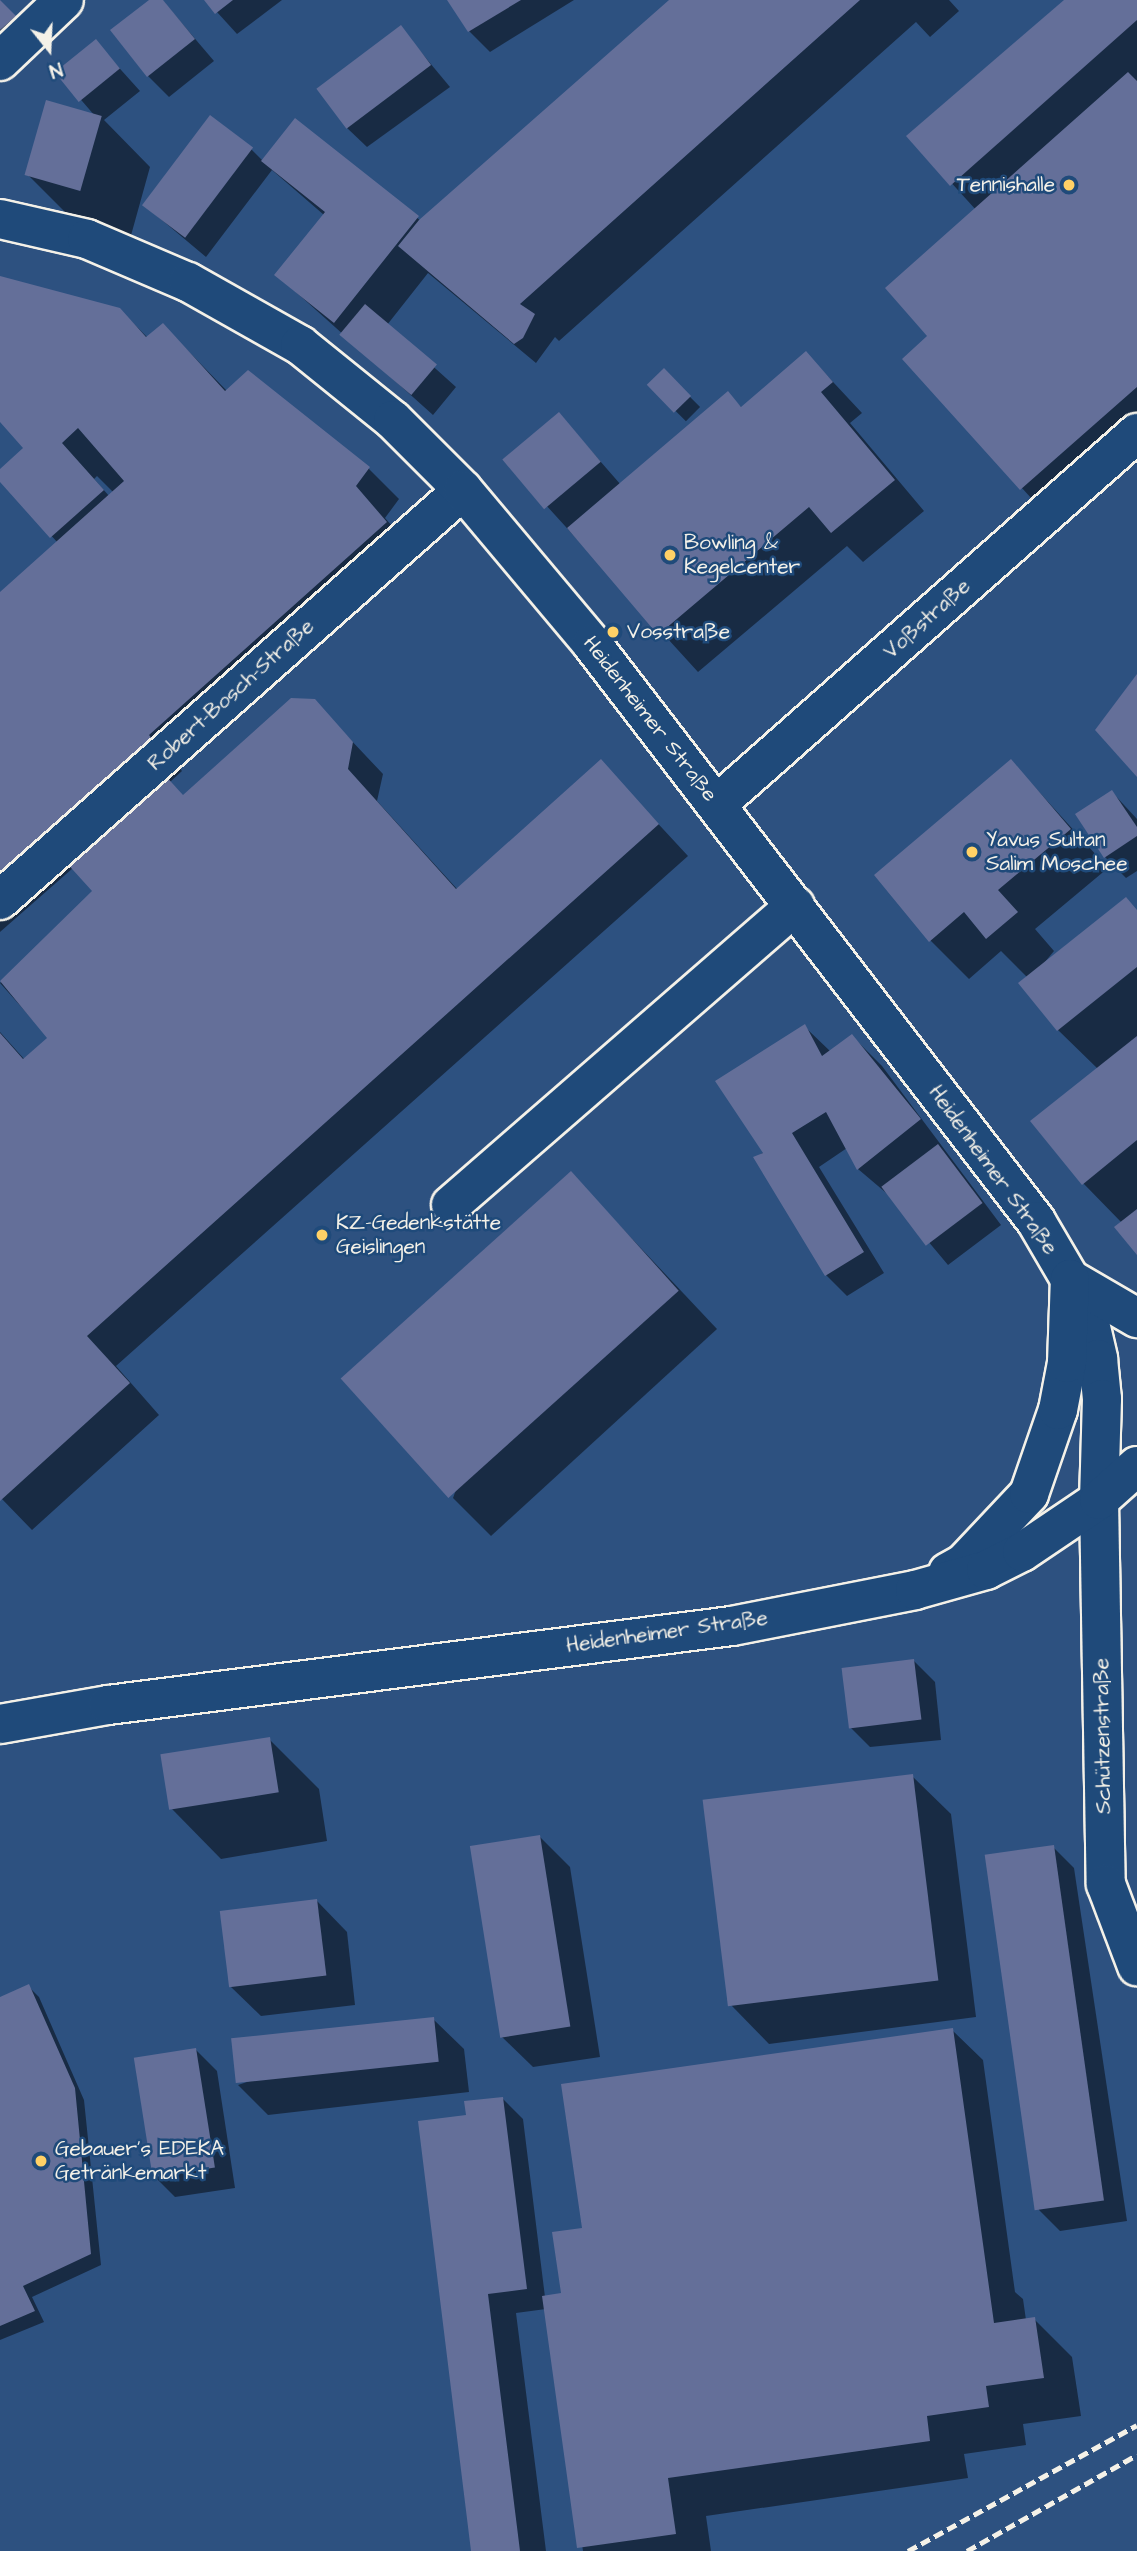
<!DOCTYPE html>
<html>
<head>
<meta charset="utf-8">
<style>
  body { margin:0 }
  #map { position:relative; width:1137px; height:2551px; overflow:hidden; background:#2d5180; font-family:"Architects Daughter",sans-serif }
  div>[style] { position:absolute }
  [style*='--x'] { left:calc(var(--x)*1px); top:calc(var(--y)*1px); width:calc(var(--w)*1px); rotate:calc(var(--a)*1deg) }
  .shadow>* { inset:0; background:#0007; transform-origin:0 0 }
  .building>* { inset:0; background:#646f99; transform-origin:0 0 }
  .roads { filter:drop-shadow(2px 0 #f4f1e8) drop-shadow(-2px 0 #f4f1e8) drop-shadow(0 2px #f4f1e8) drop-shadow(0 -2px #f4f1e8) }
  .minor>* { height:38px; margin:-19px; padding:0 19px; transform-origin:19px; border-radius:19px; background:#1f4a7a }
  .tertiary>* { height:38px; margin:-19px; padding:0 19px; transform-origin:19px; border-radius:19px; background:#1f4a7a }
  .secondary>* { height:38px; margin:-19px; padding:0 19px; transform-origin:19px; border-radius:19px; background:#1f4a7a }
  .rail>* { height:5px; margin-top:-2.5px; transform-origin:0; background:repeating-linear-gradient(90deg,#f4f1e8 0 10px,transparent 0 15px) }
  .dots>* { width:19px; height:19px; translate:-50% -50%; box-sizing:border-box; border:4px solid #1f4a7a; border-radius:50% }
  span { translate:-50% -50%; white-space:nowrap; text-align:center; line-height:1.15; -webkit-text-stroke:5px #1f4a7a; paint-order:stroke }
  .poi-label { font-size:21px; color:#f4f1e8 }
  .right { translate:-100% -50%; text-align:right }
  .left { translate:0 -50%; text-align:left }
  .street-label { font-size:21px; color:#f4f1e8 }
  .north { position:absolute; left:14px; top:14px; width:70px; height:70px; -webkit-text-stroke:5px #1f4a7a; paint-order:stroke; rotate:162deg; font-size:19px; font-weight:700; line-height:28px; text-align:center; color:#f4f1e8 }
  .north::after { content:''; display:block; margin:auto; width:24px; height:32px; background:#f4f1e8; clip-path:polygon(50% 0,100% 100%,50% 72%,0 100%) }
</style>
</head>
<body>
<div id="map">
  <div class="shadow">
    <i style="clip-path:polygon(152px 0,162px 0,214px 61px,169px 97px,148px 76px)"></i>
    <i style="clip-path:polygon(206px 0,282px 0,237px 34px)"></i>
    <i style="clip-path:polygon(449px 0,574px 0,490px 52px,469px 31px)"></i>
    <i style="clip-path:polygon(671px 0,949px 0,959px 11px,930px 37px,916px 22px,559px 341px,555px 337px,536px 363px,428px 273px,387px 325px,456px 387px,433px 415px,277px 275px,324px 215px,272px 170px,206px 257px,144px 205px,251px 149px,263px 161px,295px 120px,421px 221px)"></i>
    <i style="clip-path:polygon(1066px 0,1137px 0,1137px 459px,1085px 505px,1067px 488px,1042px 510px,904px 359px,927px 338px,976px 210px,909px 136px)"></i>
    <i style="clip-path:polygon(0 1px,35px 38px,0 70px)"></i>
    <i style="clip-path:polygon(400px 27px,450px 87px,367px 147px,346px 127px)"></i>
    <i style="clip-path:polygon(95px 41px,140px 91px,104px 120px,150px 167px,130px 239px,77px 224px,27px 174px,95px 116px,57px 72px)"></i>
    <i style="clip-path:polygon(evenodd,0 278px,119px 309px,148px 338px,163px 325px,227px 391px,248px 373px,369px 469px,399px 499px,385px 518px,416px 553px,178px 766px,182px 771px,170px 782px,184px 797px,314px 701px,383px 774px,377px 801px,458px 890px,601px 762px,688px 856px,116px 1366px,159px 1415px,32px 1530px,0 1497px,0 1032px,25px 1060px,49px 1038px,0 983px,94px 892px,73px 868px,0 932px,0 595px,58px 543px,0 480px,0 471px,26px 448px,0 419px,0 278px,97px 476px,114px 493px,110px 497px,94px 479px,97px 476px)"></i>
    <i style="clip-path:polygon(806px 353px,862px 413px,850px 423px,924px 511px,863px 562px,847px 546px,698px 672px,504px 459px,559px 414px,621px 485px,728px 394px,742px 408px)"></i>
    <i style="left:664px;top:371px;width:51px;height:20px;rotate:45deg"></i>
    <i style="clip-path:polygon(1011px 761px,1108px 868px,1035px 929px,1054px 951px,1040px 968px,1137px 910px,1137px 1253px,1122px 1223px,1083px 1183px,1098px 1069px,1058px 1030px,1028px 978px,1001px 951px,969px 979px,930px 940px)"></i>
    <i style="clip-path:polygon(1112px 792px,1137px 819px,1137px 871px,1126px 878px,1105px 857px)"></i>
    <i style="clip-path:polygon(805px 1027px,831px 1052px,852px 1036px,882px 1066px,1001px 1225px,948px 1265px,891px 1197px,858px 1169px,847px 1148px,819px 1167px,884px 1273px,847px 1296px,826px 1275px,755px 1158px,764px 1152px)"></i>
    <i style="clip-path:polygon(571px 1174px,717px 1329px,491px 1536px,453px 1498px)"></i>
    <i style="clip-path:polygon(914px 1661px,935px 1682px,941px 1740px,870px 1747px,849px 1726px)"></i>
    <i style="clip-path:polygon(269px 1739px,319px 1789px,327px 1841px,221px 1859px,172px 1809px)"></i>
    <i style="clip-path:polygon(912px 1776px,951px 1814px,976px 2017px,769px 2044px,731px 2005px)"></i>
    <i style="clip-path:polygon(540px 1837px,570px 1867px,600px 2057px,533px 2067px,502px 2037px)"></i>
    <i style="clip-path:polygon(1053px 1847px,1074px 1868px,1127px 2221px,1060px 2231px,1039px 2210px)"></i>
    <i style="clip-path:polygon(317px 1901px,347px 1932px,355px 2005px,261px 2016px,230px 1986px)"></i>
    <i style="clip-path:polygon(28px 1986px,39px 1997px,84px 2100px,101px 2265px,32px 2297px,44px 2322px,0 2340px,0 1999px)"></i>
    <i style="clip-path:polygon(433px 2019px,464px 2049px,469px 2092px,268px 2115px,238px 2085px)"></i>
    <i style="clip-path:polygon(952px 2030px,983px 2060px,1015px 2292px,1023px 2299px,1026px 2320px,1034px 2319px,1072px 2357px,1081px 2416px,1023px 2424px,1026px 2445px,964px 2454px,968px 2478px,706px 2516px,711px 2551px,583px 2551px,546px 2309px,516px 2313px,546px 2551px,473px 2551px,468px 2117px,502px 2098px,523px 2119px,545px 2297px,563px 2295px,584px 2229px)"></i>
    <i style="clip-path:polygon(196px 2050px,217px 2071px,235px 2188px,175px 2197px,154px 2176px)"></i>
  </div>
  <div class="building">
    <i style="clip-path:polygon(0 0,16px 16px,0 30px)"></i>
    <i style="clip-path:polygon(149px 0,163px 0,195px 39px,147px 77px,110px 30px)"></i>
    <i style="clip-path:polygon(204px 0,233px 0,215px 14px)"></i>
    <i style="clip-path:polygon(447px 0,521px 0,468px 32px)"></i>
    <i style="clip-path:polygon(669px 0,860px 0,520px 304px,535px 314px,523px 338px,514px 344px,398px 246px,419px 220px)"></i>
    <i style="clip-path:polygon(1064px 0,1137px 0,1137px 20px,950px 186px,906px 136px)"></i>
    <i style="left:401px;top:25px;width:50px;height:106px;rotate:53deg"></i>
    <i style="left:96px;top:39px;width:38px;height:53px;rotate:51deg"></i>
    <i style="clip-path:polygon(1128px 72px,1137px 81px,1137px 387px,1020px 490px,902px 359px,927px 336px,885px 288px)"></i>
    <i style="left:46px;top:100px;width:58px;height:78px;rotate:16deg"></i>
    <i style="left:210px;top:115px;width:54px;height:113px;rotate:37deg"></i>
    <i style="clip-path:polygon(295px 118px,419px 216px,334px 323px,274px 275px,325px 212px,261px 161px)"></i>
    <i style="clip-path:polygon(0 276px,120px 308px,146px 337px,163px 323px,225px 391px,248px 370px,370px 467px,356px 486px,387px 522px,149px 735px,153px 740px,142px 750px,183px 795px,291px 698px,315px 699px,353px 742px,348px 769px,456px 889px,601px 759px,659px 824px,87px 1336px,130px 1383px,0 1501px,0 1033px,23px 1059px,47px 1038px,0 981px,92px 891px,44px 838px,0 877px,0 592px,124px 481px,78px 428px,62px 443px,104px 490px,50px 538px,0 482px,0 469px,23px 448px,0 422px)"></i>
    <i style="left:365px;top:304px;width:94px;height:40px;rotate:40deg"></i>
    <i style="clip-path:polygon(806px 351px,833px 382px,821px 392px,895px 480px,831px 533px,809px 507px,658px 635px,567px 528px,728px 391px,741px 407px)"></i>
    <i style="left:664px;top:368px;width:39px;height:24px;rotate:46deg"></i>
    <i style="left:559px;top:412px;width:65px;height:74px;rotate:50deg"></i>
    <i style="clip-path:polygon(1137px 674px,1137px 777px,1095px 730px)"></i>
    <i style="clip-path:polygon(1011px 759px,1071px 829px,998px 890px,1018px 912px,986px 939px,964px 912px,929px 942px,874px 875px)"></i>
    <i style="clip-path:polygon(1112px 790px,1137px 827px,1137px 836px,1104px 858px,1075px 814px)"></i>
    <i style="clip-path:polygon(1126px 897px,1137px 910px,1137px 967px,1057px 1031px,1018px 983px)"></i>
    <i style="clip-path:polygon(805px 1024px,822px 1056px,852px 1034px,921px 1119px,857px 1170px,826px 1112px,792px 1133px,864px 1252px,825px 1276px,753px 1157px,763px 1153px,715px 1081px)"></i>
    <i style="clip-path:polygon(1137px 1036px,1137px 1140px,1082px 1185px,1030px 1121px)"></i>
    <i style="left:938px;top:1144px;width:74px;height:71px;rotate:53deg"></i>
    <i style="left:571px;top:1171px;width:161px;height:310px;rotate:48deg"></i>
    <i style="clip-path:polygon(1137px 1209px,1137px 1255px,1114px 1227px)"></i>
    <i style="left:914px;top:1659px;width:61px;height:73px;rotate:83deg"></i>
    <i style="left:270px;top:1737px;width:56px;height:111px;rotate:81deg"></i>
    <i style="left:913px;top:1774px;width:208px;height:212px;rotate:83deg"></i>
    <i style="left:540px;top:1835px;width:194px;height:71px;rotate:81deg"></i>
    <i style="left:1054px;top:1845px;width:359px;height:70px;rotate:82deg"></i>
    <i style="left:317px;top:1899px;width:77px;height:98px;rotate:83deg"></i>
    <i style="clip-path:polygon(29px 1984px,75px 2088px,91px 2254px,23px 2286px,35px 2311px,0 2326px,0 1997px)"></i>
    <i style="left:434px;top:2017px;width:45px;height:204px;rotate:84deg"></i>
    <i style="clip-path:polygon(953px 2028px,994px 2323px,1035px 2317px,1044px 2378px,986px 2386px,989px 2407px,927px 2416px,930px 2441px,668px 2478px,676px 2534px,577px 2548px,542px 2296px,561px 2293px,552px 2232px,582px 2228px,561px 2084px)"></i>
    <i style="left:196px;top:2048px;width:121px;height:63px;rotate:81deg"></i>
    <i style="clip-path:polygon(503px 2097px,527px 2289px,488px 2294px,520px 2551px,471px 2551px,418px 2121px,466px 2115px,464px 2101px)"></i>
  </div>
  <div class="roads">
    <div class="minor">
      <i style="--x:0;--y:61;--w:88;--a:-43.6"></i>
      <i style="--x:716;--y:805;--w:562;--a:-41.46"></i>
      <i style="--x:0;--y:900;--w:618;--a:-41.53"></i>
      <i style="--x:451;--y:1205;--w:456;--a:-41"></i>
      <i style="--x:1099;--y:1500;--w:384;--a:89"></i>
      <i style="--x:1106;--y:1884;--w:88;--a:69.3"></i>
    </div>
    <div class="tertiary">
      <i style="--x:0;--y:219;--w:89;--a:12.9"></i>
      <i style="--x:87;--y:239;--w:110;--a:23.1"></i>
      <i style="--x:188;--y:282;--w:129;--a:29.4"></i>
      <i style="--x:300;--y:345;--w:119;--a:38.9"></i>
      <i style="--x:393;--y:420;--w:99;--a:45"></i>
      <i style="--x:463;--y:490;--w:201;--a:50"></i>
      <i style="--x:592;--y:644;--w:728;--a:52.42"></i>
      <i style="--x:1036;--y:1221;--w:67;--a:59.6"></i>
      <i style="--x:1070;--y:1279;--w:48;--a:65.6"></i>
      <i style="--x:1090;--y:1323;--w:37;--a:77"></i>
      <i style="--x:1098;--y:1359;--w:40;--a:84.3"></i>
      <i style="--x:1102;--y:1399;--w:101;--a:91.7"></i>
      <i style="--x:1070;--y:1279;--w:78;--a:30.2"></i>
    </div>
    <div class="secondary">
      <i style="--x:948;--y:1572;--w:18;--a:-29"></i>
      <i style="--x:964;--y:1563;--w:95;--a:-46.7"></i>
      <i style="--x:1029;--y:1494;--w:89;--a:-71"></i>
      <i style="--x:1058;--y:1410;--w:48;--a:-79.2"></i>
      <i style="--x:1067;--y:1363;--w:84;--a:-88"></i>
      <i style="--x:0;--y:1724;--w:110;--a:-10"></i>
      <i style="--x:108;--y:1705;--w:629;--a:-7.22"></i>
      <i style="--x:732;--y:1626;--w:187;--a:-11.1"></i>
      <i style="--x:915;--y:1590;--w:74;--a:-15.7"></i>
      <i style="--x:986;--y:1570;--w:40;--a:-26.6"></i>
      <i style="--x:1022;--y:1552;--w:93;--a:-34"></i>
      <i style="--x:1099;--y:1500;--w:51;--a:-41.8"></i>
    </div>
  </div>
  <div class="rail">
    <i style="--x:908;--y:2551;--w:261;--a:-28.8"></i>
    <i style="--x:967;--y:2551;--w:195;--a:-29.5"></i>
  </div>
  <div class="dots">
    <i style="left:1069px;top:185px;background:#ffd166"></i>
    <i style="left:670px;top:555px;background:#ffd166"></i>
    <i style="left:613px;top:632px;background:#ffd166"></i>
    <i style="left:972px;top:852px;background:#ffd166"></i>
    <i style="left:322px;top:1235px;background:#ffd166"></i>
    <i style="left:41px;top:2161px;background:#ffd166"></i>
  </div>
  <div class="poi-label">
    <span class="right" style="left:1055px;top:185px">Tennishalle</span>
    <span class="left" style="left:684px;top:555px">Bowling &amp;<br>Kegelcenter</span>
    <span class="left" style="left:627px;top:632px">Vosstraße</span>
    <span class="left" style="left:986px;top:852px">Yavus Sultan<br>Salim Moschee</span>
    <span class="left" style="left:336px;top:1235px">KZ-Gedenkstätte<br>Geislingen</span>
    <span class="left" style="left:55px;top:2161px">Gebauer's EDEKA<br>Getränkemarkt</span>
  </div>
  <div class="street-label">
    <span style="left:927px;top:619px;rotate:-42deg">Voßstraße</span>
    <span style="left:231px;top:695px;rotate:-42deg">Robert-Bosch-Straße</span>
    <span style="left:650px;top:719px;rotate:52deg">Heidenheimer Straße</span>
    <span style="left:993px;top:1170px;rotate:54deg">Heidenheimer Straße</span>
    <span style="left:667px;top:1632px;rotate:-8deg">Heidenheimer Straße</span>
    <span style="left:1103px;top:1736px;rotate:-91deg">Schützenstraße</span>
  </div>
  <div class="north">N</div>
</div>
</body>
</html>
